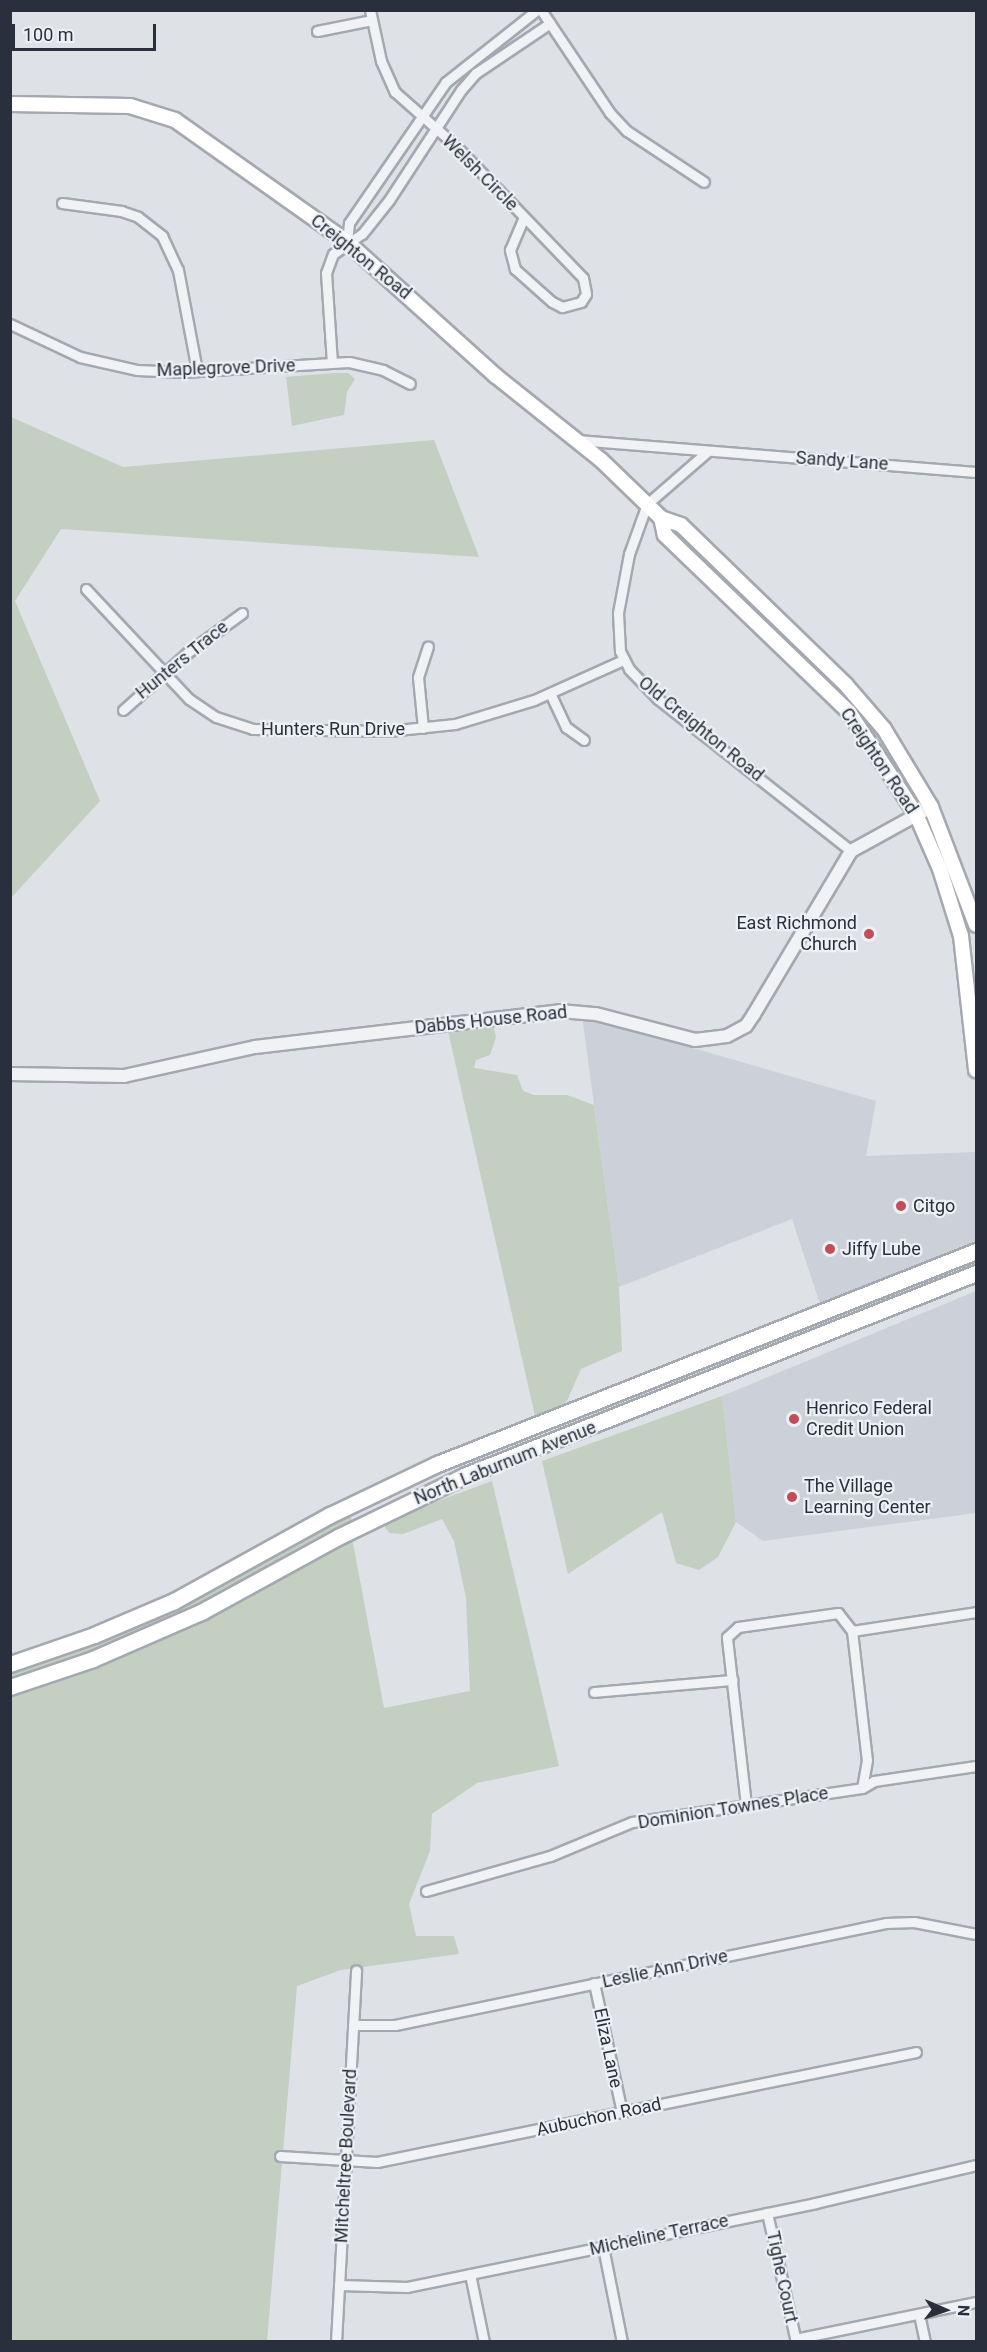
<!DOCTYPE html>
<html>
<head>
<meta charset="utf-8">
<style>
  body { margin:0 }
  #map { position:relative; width:987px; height:2352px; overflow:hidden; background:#dee1e6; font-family:Roboto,sans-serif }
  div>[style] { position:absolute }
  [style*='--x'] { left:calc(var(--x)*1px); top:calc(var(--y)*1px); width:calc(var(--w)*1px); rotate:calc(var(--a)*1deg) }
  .built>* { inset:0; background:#ccd0d8 }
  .green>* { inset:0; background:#c3cfc0 }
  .roads { filter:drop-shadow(2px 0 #a4a8b0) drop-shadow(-2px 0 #a4a8b0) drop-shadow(0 2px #a4a8b0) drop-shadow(0 -2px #a4a8b0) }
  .minor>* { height:9px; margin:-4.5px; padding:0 4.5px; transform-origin:4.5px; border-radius:4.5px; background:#f0f2f5 }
  .tertiary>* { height:12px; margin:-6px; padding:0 6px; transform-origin:6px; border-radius:6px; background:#f0f2f5 }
  .secondary>* { height:14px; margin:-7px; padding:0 7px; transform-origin:7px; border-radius:7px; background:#fff }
  .primary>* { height:15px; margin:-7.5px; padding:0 7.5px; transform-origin:7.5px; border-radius:7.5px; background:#fff }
  .dots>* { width:16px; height:16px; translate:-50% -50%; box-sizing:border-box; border:3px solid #edf0f4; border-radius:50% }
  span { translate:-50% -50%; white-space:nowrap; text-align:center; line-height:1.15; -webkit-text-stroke:4.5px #edf0f4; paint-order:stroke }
  .street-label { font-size:18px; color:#292f3c }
  .poi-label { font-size:18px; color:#292f3c }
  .right { translate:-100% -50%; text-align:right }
  .left { translate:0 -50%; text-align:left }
  .frame { position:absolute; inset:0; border:12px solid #292f3c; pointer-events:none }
  .north { position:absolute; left:915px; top:2280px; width:60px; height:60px; -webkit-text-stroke:4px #edf0f4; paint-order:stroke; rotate:92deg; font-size:16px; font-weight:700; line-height:24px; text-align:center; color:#292f3c }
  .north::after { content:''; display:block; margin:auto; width:21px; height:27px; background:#292f3c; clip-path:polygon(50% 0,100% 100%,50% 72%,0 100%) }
  .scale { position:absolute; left:12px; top:24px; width:144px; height:27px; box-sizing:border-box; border:3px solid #292f3c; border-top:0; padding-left:8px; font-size:18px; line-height:21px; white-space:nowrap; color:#292f3c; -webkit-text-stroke:4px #edf0f4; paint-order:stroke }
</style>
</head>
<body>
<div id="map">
  <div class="built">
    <i style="clip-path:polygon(582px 1016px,876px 1101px,866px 1156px,975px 1152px,976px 1241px,820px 1304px,792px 1219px,619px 1287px)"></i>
    <i style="clip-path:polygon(976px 1291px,976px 1513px,763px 1541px,736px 1522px,722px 1396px)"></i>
  </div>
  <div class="green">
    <i style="clip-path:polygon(335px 373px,348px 373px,355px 379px,347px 392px,344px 415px,292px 426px,286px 377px)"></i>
    <i style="clip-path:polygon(11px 417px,123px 467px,434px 440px,479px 557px,61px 529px,15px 601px,100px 801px,11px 898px)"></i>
    <i style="clip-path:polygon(493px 1025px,496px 1037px,490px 1055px,476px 1060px,474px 1068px,517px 1075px,523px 1091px,534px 1095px,567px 1095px,594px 1105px,619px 1287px,622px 1351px,581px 1369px,567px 1401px,551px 1412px,535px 1416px,448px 1031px)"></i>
    <i style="clip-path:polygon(722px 1396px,736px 1522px,718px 1557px,699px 1570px,676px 1563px,662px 1512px,568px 1574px,542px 1461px)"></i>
    <i style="clip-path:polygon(492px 1481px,559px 1766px,477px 1783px,432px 1814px,430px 1851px,409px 1904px,416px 1936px,454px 1936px,459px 1954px,341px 1970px,297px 1986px,267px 2341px,11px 2342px,11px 1695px,118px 1656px,234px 1602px,352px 1538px,384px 1708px,470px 1691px,466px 1598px,454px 1541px,442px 1519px,403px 1534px,390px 1533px,385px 1528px,387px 1520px)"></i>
    <i style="clip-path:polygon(351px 1515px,352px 1523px,187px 1613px,111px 1646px,11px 1682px,11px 1668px)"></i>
  </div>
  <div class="roads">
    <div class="minor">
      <i style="--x:370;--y:10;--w:52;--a:77.8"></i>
      <i style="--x:381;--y:61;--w:34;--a:66"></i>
      <i style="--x:395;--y:92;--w:81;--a:41.5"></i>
      <i style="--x:456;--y:146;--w:183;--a:46.1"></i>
      <i style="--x:583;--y:278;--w:16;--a:79"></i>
      <i style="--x:586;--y:294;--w:9;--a:122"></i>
      <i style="--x:581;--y:302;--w:20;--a:165"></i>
      <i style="--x:562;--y:307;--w:11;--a:-153"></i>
      <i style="--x:552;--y:302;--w:50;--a:-138.3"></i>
      <i style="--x:515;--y:269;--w:20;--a:-105"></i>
      <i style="--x:510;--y:250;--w:36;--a:-67"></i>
      <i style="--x:541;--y:10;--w:124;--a:56.2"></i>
      <i style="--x:610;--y:113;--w:25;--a:47"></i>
      <i style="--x:627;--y:131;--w:92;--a:33.5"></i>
      <i style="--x:317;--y:31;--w:56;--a:-11.3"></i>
      <i style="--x:62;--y:203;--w:60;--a:7.7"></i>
      <i style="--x:121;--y:211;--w:18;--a:19"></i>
      <i style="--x:138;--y:217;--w:31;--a:38"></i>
      <i style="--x:162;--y:236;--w:38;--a:65"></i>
      <i style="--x:178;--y:270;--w:103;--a:79.3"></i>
      <i style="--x:347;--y:242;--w:19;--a:-84"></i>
      <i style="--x:349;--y:223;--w:171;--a:-55.5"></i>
      <i style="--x:446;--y:82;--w:116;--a:-38.4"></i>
      <i style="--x:10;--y:324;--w:77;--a:25.2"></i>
      <i style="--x:80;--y:357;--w:58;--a:12.8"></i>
      <i style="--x:137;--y:370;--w:44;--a:2.6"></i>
      <i style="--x:181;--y:372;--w:168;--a:-3.4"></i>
      <i style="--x:349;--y:362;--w:35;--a:13"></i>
      <i style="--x:383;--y:370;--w:30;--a:27"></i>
      <i style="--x:332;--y:363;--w:90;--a:-93.8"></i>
      <i style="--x:326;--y:273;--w:20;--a:-70"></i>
      <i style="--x:333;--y:254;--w:35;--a:-35"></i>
      <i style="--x:362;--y:234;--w:43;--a:-51.5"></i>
      <i style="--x:389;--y:200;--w:131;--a:-56.8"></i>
      <i style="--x:461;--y:90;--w:23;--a:-49"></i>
      <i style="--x:476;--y:73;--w:89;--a:-34"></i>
      <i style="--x:577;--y:440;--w:400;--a:4.6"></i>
      <i style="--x:708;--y:451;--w:81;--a:139"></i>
      <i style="--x:647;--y:504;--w:53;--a:109.8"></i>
      <i style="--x:629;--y:554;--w:60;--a:100.6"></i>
      <i style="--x:618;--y:613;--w:38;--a:87"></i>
      <i style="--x:620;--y:651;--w:20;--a:63"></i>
      <i style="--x:629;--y:669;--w:42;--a:46"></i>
      <i style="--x:658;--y:699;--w:246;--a:38.2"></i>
      <i style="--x:86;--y:589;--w:151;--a:46.9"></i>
      <i style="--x:189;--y:699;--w:32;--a:34"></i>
      <i style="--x:216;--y:717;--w:39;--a:18"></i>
      <i style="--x:253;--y:729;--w:135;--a:0.8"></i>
      <i style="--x:388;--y:731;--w:67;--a:-6"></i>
      <i style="--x:455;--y:724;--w:83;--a:-16.9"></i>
      <i style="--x:534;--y:700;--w:98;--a:-24.2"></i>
      <i style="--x:550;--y:693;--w:38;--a:65"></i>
      <i style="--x:566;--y:727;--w:22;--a:36"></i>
      <i style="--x:123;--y:710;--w:86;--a:-41.7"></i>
      <i style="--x:187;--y:653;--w:68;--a:-36"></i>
      <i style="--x:423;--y:728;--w:51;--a:-95.6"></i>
      <i style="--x:418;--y:677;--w:32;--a:-72"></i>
      <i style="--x:852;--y:1631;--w:130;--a:83.4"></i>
      <i style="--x:867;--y:1760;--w:28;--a:100"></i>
      <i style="--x:594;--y:1692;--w:139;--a:-5"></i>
      <i style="--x:746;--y:1805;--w:169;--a:-96.5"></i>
      <i style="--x:727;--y:1637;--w:15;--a:-42"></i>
      <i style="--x:738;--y:1627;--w:101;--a:-8"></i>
      <i style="--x:838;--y:1613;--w:23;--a:52"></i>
      <i style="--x:852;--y:1631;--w:125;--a:-8.7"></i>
      <i style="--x:426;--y:1891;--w:129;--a:-15.8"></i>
      <i style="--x:550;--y:1856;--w:89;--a:-22.5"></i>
      <i style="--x:632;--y:1822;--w:232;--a:-8.4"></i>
      <i style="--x:862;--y:1788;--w:14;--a:-30"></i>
      <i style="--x:874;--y:1781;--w:103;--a:-8.4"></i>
      <i style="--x:594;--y:1983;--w:132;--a:77.8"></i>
      <i style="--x:353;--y:2025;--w:42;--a:0"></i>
      <i style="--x:395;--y:2025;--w:501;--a:-11.74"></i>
      <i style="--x:886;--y:1923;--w:28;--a:-2"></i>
      <i style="--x:914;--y:1922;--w:63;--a:11"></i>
      <i style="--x:280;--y:2156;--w:97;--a:3.5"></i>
      <i style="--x:377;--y:2162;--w:550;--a:-11.53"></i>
      <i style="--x:767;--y:2213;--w:132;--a:77.3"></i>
      <i style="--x:603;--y:2247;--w:97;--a:78.7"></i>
      <i style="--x:470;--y:2274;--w:69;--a:78.4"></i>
      <i style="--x:339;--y:2285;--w:68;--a:1.7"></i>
      <i style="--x:407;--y:2287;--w:417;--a:-11.6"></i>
      <i style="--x:815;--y:2203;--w:165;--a:-13.3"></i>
      <i style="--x:919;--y:2314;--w:29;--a:78"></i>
      <i style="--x:795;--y:2339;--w:185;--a:-11.6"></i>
      <i style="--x:336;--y:2342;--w:372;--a:-86.9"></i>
    </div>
    <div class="tertiary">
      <i style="--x:10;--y:1074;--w:114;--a:1"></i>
      <i style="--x:124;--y:1076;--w:134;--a:-12.5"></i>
      <i style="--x:255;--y:1047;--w:307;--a:-6.7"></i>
      <i style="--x:560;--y:1011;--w:36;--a:5"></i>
      <i style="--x:596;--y:1014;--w:102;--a:14.7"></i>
      <i style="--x:695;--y:1040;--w:32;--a:-7"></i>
      <i style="--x:727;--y:1036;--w:21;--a:-28"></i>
      <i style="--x:746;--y:1026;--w:14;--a:-56"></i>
      <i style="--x:754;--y:1014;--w:190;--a:-59.2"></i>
      <i style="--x:851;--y:851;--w:91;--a:-28.8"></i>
    </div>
    <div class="secondary">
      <i style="--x:10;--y:104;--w:120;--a:1"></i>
      <i style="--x:130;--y:106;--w:47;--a:17.3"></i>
      <i style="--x:175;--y:120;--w:211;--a:35.3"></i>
      <i style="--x:347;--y:242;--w:200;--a:42"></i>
      <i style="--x:496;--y:376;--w:134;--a:38.7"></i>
      <i style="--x:601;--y:460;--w:83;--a:44"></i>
      <i style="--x:661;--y:518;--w:21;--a:19"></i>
      <i style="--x:681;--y:525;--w:230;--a:44.1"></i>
      <i style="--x:846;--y:685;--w:58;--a:49.2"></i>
      <i style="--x:884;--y:729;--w:91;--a:58.9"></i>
      <i style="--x:931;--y:807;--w:126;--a:69.1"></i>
      <i style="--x:661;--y:518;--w:17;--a:77"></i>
      <i style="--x:665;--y:535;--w:255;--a:43.9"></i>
      <i style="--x:849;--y:712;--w:122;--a:56.7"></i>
      <i style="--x:916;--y:814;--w:60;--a:66.4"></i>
      <i style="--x:940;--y:869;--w:70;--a:72.6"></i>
      <i style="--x:961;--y:936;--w:135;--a:83.6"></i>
    </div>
    <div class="primary">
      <i style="--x:10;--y:1664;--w:89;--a:-19"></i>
      <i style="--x:94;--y:1635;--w:87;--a:-23"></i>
      <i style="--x:174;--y:1601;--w:178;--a:-28.9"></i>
      <i style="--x:330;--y:1515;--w:119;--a:-25.5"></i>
      <i style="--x:437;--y:1464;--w:580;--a:-21.56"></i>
      <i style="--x:10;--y:1687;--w:88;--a:-18.6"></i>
      <i style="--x:93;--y:1659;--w:118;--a:-23.5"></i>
      <i style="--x:201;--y:1612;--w:158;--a:-28.7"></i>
      <i style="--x:340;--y:1536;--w:140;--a:-25.8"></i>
      <i style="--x:466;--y:1475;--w:549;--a:-21.61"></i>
    </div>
  </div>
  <div class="dots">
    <i style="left:869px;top:934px;background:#c14d58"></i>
    <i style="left:901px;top:1206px;background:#c14d58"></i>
    <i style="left:830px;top:1249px;background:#c14d58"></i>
    <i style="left:794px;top:1419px;background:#c14d58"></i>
    <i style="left:792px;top:1497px;background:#c14d58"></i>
  </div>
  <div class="street-label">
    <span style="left:480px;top:173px;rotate:45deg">Welsh Circle</span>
    <span style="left:361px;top:257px;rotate:39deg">Creighton Road</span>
    <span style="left:226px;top:368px;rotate:-2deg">Maplegrove Drive</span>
    <span style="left:842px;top:461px;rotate:4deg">Sandy Lane</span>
    <span style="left:182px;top:660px;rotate:-39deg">Hunters Trace</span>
    <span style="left:333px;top:729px">Hunters Run Drive</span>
    <span style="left:701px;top:729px;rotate:39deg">Old Creighton Road</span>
    <span style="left:879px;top:761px;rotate:56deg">Creighton Road</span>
    <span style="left:491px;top:1020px;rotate:-6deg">Dabbs House Road</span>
    <span style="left:505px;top:1463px;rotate:-22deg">North Laburnum Avenue</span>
    <span style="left:733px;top:1808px;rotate:-9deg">Dominion Townes Place</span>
    <span style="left:665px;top:1969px;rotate:-12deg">Leslie Ann Drive</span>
    <span style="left:608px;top:2048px;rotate:78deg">Eliza Lane</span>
    <span style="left:599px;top:2117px;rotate:-12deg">Aubuchon Road</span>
    <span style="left:346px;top:2156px;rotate:-87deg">Mitcheltree Boulevard</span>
    <span style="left:659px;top:2235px;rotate:-12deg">Micheline Terrace</span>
    <span style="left:782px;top:2277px;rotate:78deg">Tighe Court</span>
  </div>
  <div class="poi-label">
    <span class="right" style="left:857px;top:934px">East Richmond<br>Church</span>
    <span class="left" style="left:913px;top:1206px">Citgo</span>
    <span class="left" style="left:842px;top:1249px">Jiffy Lube</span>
    <span class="left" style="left:806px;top:1419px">Henrico Federal<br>Credit Union</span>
    <span class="left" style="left:804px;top:1497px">The Village<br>Learning Center</span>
  </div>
  <div class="frame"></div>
  <div class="north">N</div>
  <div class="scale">100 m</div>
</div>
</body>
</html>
